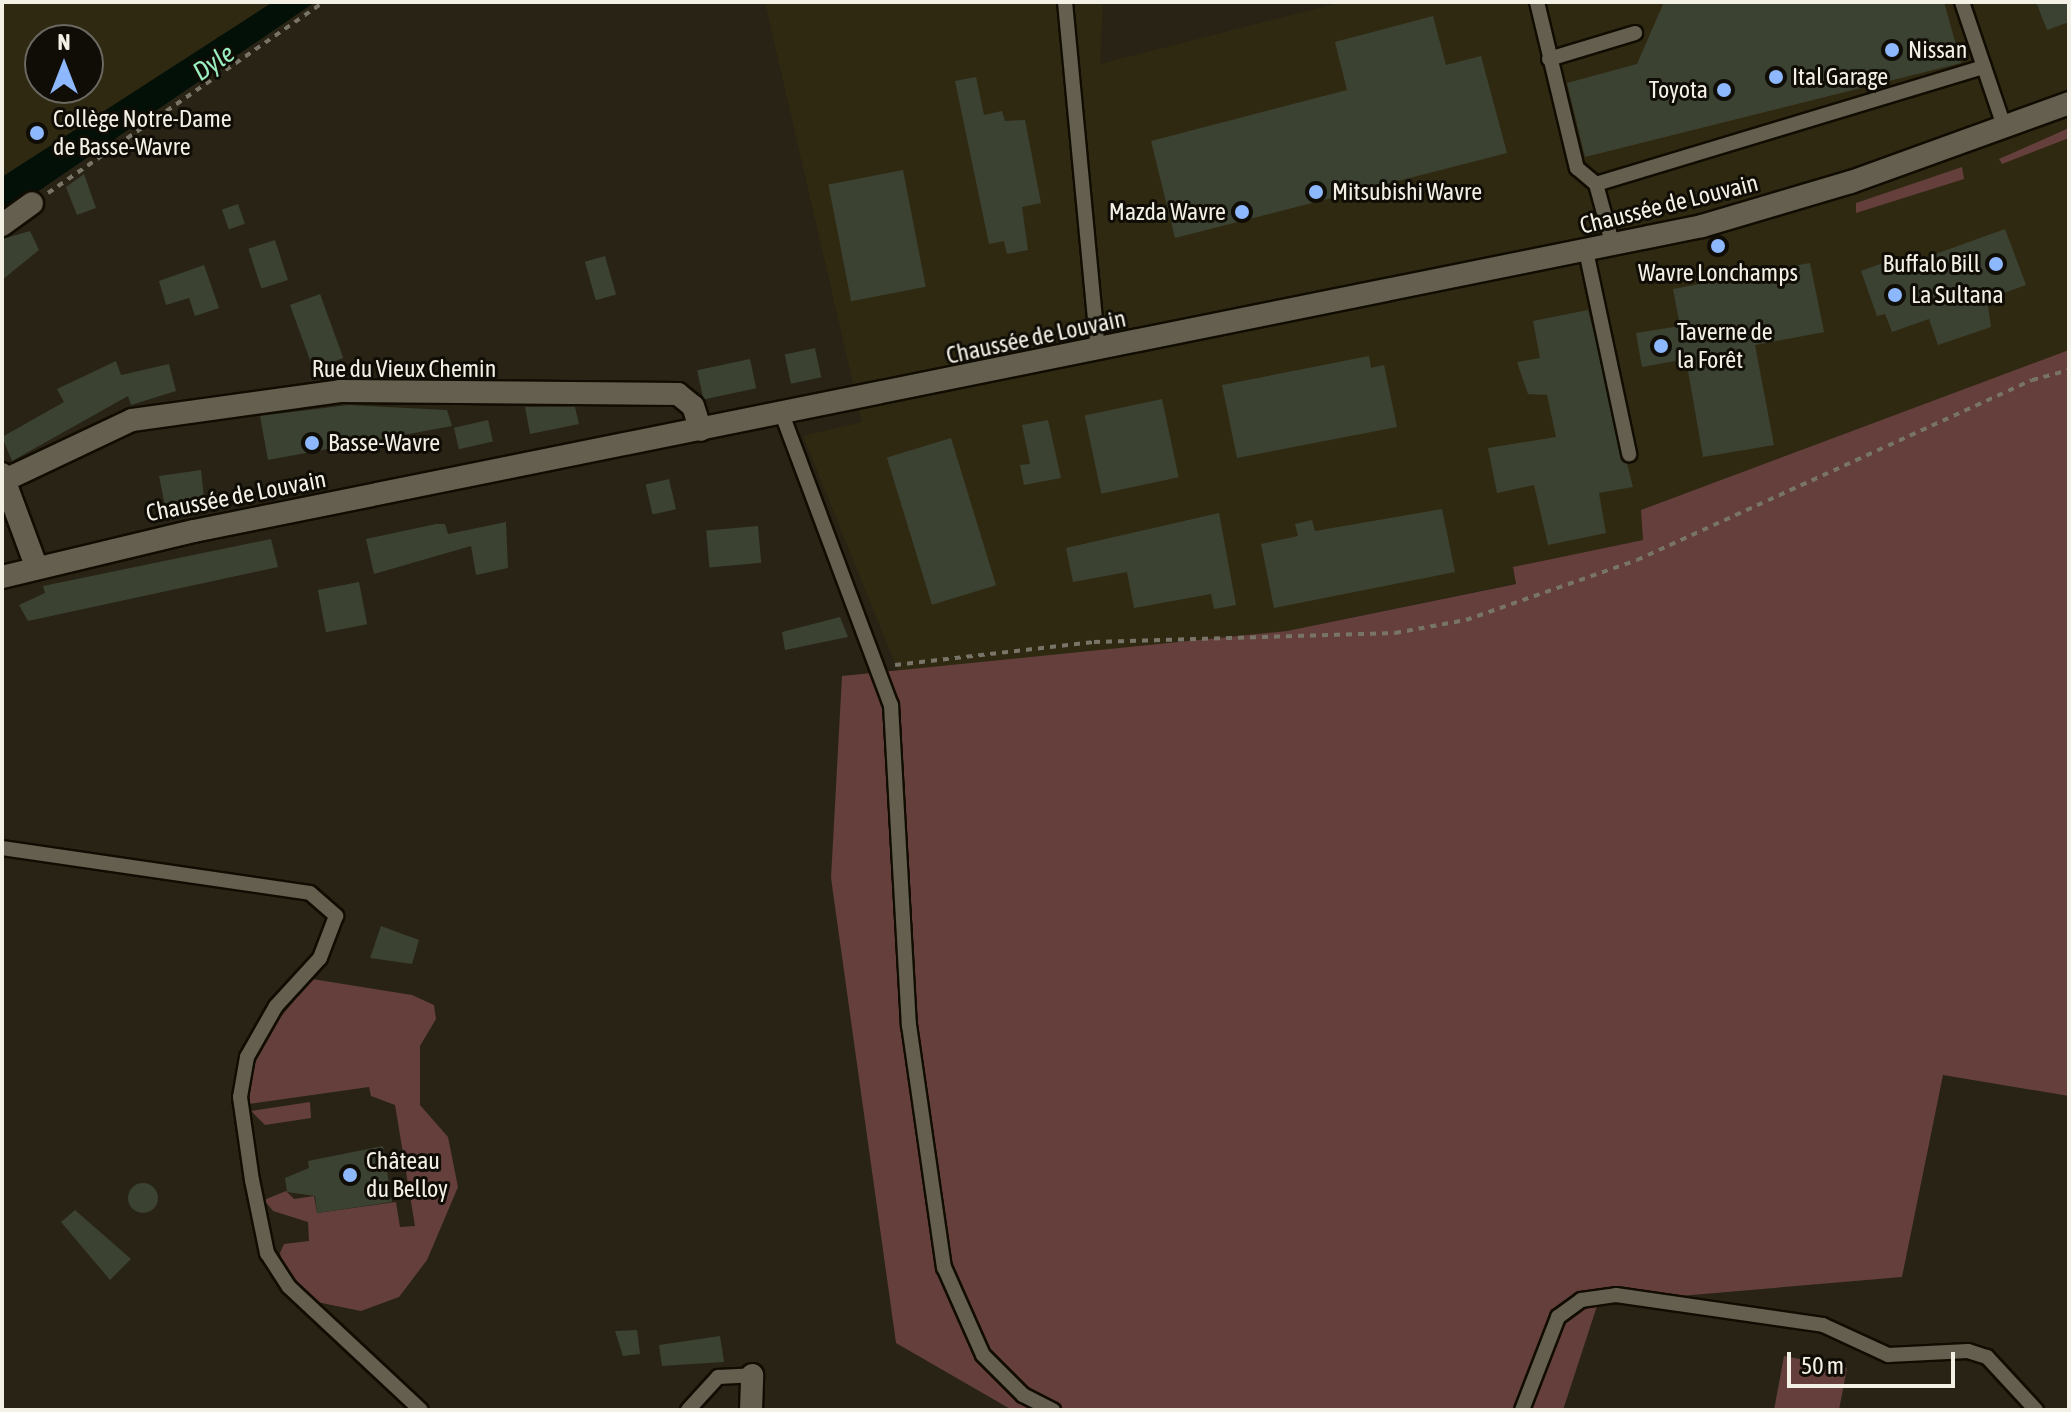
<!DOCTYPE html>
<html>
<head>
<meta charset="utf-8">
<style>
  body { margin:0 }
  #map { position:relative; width:2071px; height:1412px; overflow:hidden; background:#282314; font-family:"Asap Condensed",sans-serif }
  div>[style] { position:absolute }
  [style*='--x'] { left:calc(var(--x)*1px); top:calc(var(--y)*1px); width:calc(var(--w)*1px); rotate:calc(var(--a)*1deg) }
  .built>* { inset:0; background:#302912 }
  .green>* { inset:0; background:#643f3c }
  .water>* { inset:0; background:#021008 }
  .building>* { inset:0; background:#3b4232; transform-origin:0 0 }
  .round { border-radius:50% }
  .path>* { height:4px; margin-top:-2px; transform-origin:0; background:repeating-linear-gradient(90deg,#787467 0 6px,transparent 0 12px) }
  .roads { filter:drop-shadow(2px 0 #110c01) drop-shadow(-2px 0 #110c01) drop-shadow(0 2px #110c01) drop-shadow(0 -2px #110c01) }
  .service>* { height:14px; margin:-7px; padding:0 7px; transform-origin:7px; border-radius:7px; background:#645f4e }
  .minor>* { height:22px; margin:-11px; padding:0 11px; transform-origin:11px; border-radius:11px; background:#645f4e }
  .secondary>* { height:22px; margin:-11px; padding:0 11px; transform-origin:11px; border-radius:11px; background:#645f4e }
  .dots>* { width:22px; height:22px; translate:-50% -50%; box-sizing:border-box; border:4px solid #0f0d06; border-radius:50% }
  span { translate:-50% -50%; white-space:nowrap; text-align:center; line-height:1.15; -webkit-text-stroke:6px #0f0d06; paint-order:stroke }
  .poi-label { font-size:24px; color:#f3f0e6 }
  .left { translate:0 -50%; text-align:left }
  .right { translate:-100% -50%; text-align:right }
  .street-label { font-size:24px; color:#f3f0e6 }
  .water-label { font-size:26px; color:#9af0c1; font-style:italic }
  .frame { position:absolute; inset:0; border:4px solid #f3f0e6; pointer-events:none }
  .north { position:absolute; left:24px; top:24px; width:80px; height:80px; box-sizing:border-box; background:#0f0d06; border:2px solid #6a6860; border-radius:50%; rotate:0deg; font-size:22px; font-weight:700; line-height:32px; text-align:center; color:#f3f0e6 }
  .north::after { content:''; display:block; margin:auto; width:28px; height:36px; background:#8eb8fd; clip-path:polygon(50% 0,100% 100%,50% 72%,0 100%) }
  .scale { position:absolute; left:1787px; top:1352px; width:168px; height:36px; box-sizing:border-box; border:4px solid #f3f0e6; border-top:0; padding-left:10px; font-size:24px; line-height:28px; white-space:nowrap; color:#f3f0e6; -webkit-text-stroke:6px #0f0d06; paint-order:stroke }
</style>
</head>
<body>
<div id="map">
  <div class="built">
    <i style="clip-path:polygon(evenodd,2px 2px,273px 2px,2px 177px,2px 2px,40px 40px,88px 40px,88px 88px,40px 88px,40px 40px)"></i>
    <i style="clip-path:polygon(765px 2px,1103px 2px,1100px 64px,1342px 2px,2069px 2px,2069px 350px,1642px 510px,1643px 540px,1513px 567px,1516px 583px,1287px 631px,899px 673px,803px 436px,862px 422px)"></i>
  </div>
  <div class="green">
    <i style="clip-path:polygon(2069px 128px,2069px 138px,2002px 164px,1999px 159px)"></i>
    <i style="clip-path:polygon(1962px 167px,1964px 179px,1856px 213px,1856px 203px)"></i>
    <i style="clip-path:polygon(2069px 350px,2069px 1096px,1943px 1075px,1902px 1277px,1598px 1303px,1563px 1410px,1012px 1410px,896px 1343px,831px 878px,842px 676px,1287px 631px,1516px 584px,1513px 567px,1643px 540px,1641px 510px)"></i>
    <i style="clip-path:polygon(312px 979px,412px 995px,434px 1005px,436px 1019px,420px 1046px,420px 1105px,448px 1137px,458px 1187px,427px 1260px,399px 1297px,361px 1311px,312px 1301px,284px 1274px,280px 1253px,284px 1244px,309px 1241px,308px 1222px,273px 1211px,264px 1200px,286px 1191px,294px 1199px,314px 1196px,317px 1213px,396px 1202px,400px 1227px,415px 1226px,395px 1105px,371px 1096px,369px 1087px,248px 1104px,251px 1067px,264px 1037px)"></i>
    <i style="clip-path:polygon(310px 1102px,311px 1118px,265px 1125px,251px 1111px)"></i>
    <i style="clip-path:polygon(1784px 1356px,1847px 1368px,1839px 1410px,1774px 1410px)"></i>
  </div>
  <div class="water">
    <i style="clip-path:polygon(273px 2px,315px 2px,2px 216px,2px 177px)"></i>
  </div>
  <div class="building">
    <i style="clip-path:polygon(1664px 2px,1944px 2px,1961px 63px,1585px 157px,1567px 83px,1637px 64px)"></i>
    <i style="clip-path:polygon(2036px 2px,2069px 2px,2069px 22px,2047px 30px)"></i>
    <i style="clip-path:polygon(1433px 16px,1446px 65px,1481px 56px,1507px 153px,1175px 238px,1151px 141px,1347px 90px,1335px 42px)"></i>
    <i style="clip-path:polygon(976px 77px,984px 115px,1002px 111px,1005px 121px,1025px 120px,1041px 203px,1022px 207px,1028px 250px,1007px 254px,1004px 241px,989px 244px,955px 81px)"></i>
    <i style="left:903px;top:170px;width:119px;height:76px;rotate:79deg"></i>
    <i style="clip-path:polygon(84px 174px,96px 208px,77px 215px,66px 187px)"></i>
    <i style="left:238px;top:204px;width:21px;height:17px;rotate:71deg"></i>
    <i style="clip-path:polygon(2005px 229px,2026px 285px,1987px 299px,1991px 327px,1938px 345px,1929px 319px,1892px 332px,1885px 314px,1877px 316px,1861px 271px,1891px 260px,1894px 269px)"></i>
    <i style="clip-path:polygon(30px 231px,39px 250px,2px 280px,2px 239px)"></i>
    <i style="left:275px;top:240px;width:42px;height:28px;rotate:72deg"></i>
    <i style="left:605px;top:256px;width:40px;height:21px;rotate:74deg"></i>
    <i style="clip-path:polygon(1810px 263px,1824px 332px,1755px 345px,1774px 445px,1703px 457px,1686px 359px,1642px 367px,1636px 333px,1680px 326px,1673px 289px)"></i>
    <i style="clip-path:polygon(204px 265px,219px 308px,195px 316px,189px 298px,166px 305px,159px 281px)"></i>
    <i style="left:320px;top:294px;width:68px;height:32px;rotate:70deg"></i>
    <i style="clip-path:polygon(1588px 310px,1633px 487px,1599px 493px,1606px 533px,1548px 545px,1534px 485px,1497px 493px,1488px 448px,1556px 437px,1547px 395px,1528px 394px,1517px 362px,1540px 358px,1533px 321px)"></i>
    <i style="left:815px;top:348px;width:30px;height:31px;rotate:78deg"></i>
    <i style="clip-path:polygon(1369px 356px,1371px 368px,1384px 365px,1397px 427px,1237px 458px,1222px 385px)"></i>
    <i style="left:750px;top:359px;width:30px;height:54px;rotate:78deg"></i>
    <i style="clip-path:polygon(116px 361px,121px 375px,169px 364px,176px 391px,131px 405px,128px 396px,12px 461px,2px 437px,64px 402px,57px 389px)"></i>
    <i style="left:1162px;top:399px;width:80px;height:79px;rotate:78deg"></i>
    <i style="clip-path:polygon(348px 405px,447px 410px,452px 426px,268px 460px,260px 416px)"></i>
    <i style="clip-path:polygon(525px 407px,575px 407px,579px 424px,530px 434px)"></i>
    <i style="left:488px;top:420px;width:22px;height:35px;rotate:77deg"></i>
    <i style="clip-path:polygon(1048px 420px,1061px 478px,1024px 485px,1020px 465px,1030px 464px,1022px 425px)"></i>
    <i style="left:951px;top:438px;width:154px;height:67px;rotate:73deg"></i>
    <i style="clip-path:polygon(201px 470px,204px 497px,165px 506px,159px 476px)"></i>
    <i style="left:669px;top:479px;width:31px;height:24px;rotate:77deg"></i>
    <i style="clip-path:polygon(1442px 509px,1455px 572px,1274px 608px,1261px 544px,1298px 536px,1295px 524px,1312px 520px,1315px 531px)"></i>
    <i style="clip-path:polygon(1219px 513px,1236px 605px,1214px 609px,1211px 594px,1134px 608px,1127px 572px,1073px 582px,1066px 548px)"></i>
    <i style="clip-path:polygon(506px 522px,508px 568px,476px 575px,471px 546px,374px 574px,366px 539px,436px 524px,445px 524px,448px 534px)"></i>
    <i style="left:758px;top:526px;width:37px;height:52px;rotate:85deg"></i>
    <i style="clip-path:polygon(271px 539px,278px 567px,28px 621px,19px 605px,45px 593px,43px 586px)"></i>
    <i style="left:359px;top:582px;width:43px;height:42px;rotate:79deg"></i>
    <i style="clip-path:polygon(840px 617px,848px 637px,785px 650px,782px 632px)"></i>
    <i style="clip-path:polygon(381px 926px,419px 940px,412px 964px,370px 958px)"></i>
    <i style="clip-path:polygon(383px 1146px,392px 1202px,317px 1213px,315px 1196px,287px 1192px,285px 1178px,309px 1168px,308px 1161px)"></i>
    <i class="round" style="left:128px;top:1183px;width:30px;height:30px"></i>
    <i style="clip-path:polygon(75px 1210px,131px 1259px,110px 1280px,61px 1222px)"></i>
    <i style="clip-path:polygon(637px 1330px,640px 1354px,623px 1356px,615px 1331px)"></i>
    <i style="clip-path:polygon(720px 1336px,724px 1362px,662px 1366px,659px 1345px)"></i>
  </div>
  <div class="path">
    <i style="--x:48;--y:193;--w:336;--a:-34.7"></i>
    <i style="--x:895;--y:665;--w:200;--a:-6.6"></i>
    <i style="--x:1094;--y:642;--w:301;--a:-1.7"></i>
    <i style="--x:1395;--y:633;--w:72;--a:-10.4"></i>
    <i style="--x:1466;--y:620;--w:181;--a:-19.3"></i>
    <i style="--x:1637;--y:560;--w:434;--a:-24.5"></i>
    <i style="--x:2032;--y:380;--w:38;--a:-15"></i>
  </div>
  <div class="roads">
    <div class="service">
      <i style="--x:1065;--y:2;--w:350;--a:84.6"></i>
      <i style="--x:1537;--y:2;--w:171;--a:76.5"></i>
      <i style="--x:1577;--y:168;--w:25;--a:40"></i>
      <i style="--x:1596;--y:184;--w:64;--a:74.7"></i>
      <i style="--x:1962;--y:2;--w:131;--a:71.3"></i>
      <i style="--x:1549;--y:59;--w:90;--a:-16.8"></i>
      <i style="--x:1596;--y:184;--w:405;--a:-16.8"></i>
      <i style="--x:1586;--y:251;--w:208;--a:78"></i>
      <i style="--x:782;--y:414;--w:311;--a:69.5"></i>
      <i style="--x:891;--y:705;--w:321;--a:86.8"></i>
      <i style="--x:909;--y:1025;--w:245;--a:81.8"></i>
      <i style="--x:944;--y:1267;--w:96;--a:66.1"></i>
      <i style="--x:983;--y:1355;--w:57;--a:45"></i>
      <i style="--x:1023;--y:1395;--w:34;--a:27"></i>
      <i style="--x:2;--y:848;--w:311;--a:8.3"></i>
      <i style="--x:310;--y:893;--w:35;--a:41"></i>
      <i style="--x:336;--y:916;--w:45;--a:110.9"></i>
      <i style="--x:320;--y:958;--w:65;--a:132.5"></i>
      <i style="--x:276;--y:1006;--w:59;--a:119.6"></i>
      <i style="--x:247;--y:1057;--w:41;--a:99.9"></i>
      <i style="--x:240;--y:1097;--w:84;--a:81.8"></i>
      <i style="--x:252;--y:1180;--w:75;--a:78.4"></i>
      <i style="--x:267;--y:1253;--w:40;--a:57.1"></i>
      <i style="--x:289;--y:1287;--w:180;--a:43"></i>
      <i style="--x:688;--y:1410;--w:45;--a:-47.7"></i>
      <i style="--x:718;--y:1377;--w:34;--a:-3"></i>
      <i style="--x:1522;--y:1410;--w:100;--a:-68.8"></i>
      <i style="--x:1558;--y:1317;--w:29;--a:-36"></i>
      <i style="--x:1581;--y:1300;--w:35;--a:-8"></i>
      <i style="--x:1616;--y:1295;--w:209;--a:8.2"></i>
      <i style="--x:1823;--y:1325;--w:72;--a:24.8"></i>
      <i style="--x:1888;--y:1355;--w:80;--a:-2.9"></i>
      <i style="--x:1968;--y:1351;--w:20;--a:18"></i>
      <i style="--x:1987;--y:1357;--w:72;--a:47.2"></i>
    </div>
    <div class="minor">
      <i style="--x:2;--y:225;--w:37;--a:-36"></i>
      <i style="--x:2;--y:474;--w:98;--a:69.7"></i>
      <i style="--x:5;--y:480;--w:140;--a:-25.3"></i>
      <i style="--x:132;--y:420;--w:210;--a:-7.9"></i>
      <i style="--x:340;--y:391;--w:338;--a:0.5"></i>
      <i style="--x:678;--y:394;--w:19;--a:39"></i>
      <i style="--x:693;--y:406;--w:25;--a:72"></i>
      <i style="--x:751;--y:1410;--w:35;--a:-88"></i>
    </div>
    <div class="secondary">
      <i style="--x:2;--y:577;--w:197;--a:-13.5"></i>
      <i style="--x:194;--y:531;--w:1539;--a:-11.43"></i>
      <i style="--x:1702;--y:226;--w:155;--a:-16.5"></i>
      <i style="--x:1851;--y:182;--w:232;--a:-19.9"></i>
    </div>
  </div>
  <div class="dots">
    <i style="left:1892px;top:50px;background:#8eb8fd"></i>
    <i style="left:1776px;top:77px;background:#8eb8fd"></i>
    <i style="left:1724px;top:90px;background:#8eb8fd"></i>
    <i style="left:37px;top:133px;background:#8eb8fd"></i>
    <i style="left:1316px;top:192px;background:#8eb8fd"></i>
    <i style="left:1242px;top:212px;background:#8eb8fd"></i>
    <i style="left:1718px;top:246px;background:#8eb8fd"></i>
    <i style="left:1996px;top:264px;background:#8eb8fd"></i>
    <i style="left:1895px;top:295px;background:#8eb8fd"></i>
    <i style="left:1661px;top:346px;background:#8eb8fd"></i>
    <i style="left:312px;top:443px;background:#8eb8fd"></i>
    <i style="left:350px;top:1175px;background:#8eb8fd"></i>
  </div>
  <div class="poi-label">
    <span class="left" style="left:1908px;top:50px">Nissan</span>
    <span class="left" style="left:1792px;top:77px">Ital Garage</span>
    <span class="right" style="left:1708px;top:90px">Toyota</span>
    <span class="left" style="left:53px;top:133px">Collège Notre-Dame<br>de Basse-Wavre</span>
    <span class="left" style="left:1332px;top:192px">Mitsubishi Wavre</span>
    <span class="right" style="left:1226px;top:212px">Mazda Wavre</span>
    <span class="right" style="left:1980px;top:264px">Buffalo Bill</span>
    <span style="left:1718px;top:273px">Wavre Lonchamps</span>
    <span class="left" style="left:1911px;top:295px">La Sultana</span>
    <span class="left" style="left:1677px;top:346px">Taverne de<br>la Forêt</span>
    <span class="left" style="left:328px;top:443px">Basse-Wavre</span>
    <span class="left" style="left:366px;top:1175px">Château<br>du Belloy</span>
  </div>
  <div class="street-label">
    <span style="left:1669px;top:204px;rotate:-14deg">Chaussée de Louvain</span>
    <span style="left:1036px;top:337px;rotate:-12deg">Chaussée de Louvain</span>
    <span style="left:404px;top:369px">Rue du Vieux Chemin</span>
    <span style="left:236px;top:496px;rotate:-11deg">Chaussée de Louvain</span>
  </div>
  <div class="water-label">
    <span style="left:214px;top:63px;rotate:-34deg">Dyle</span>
  </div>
  <div class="frame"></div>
  <div class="north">N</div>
  <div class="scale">50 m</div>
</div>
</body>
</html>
